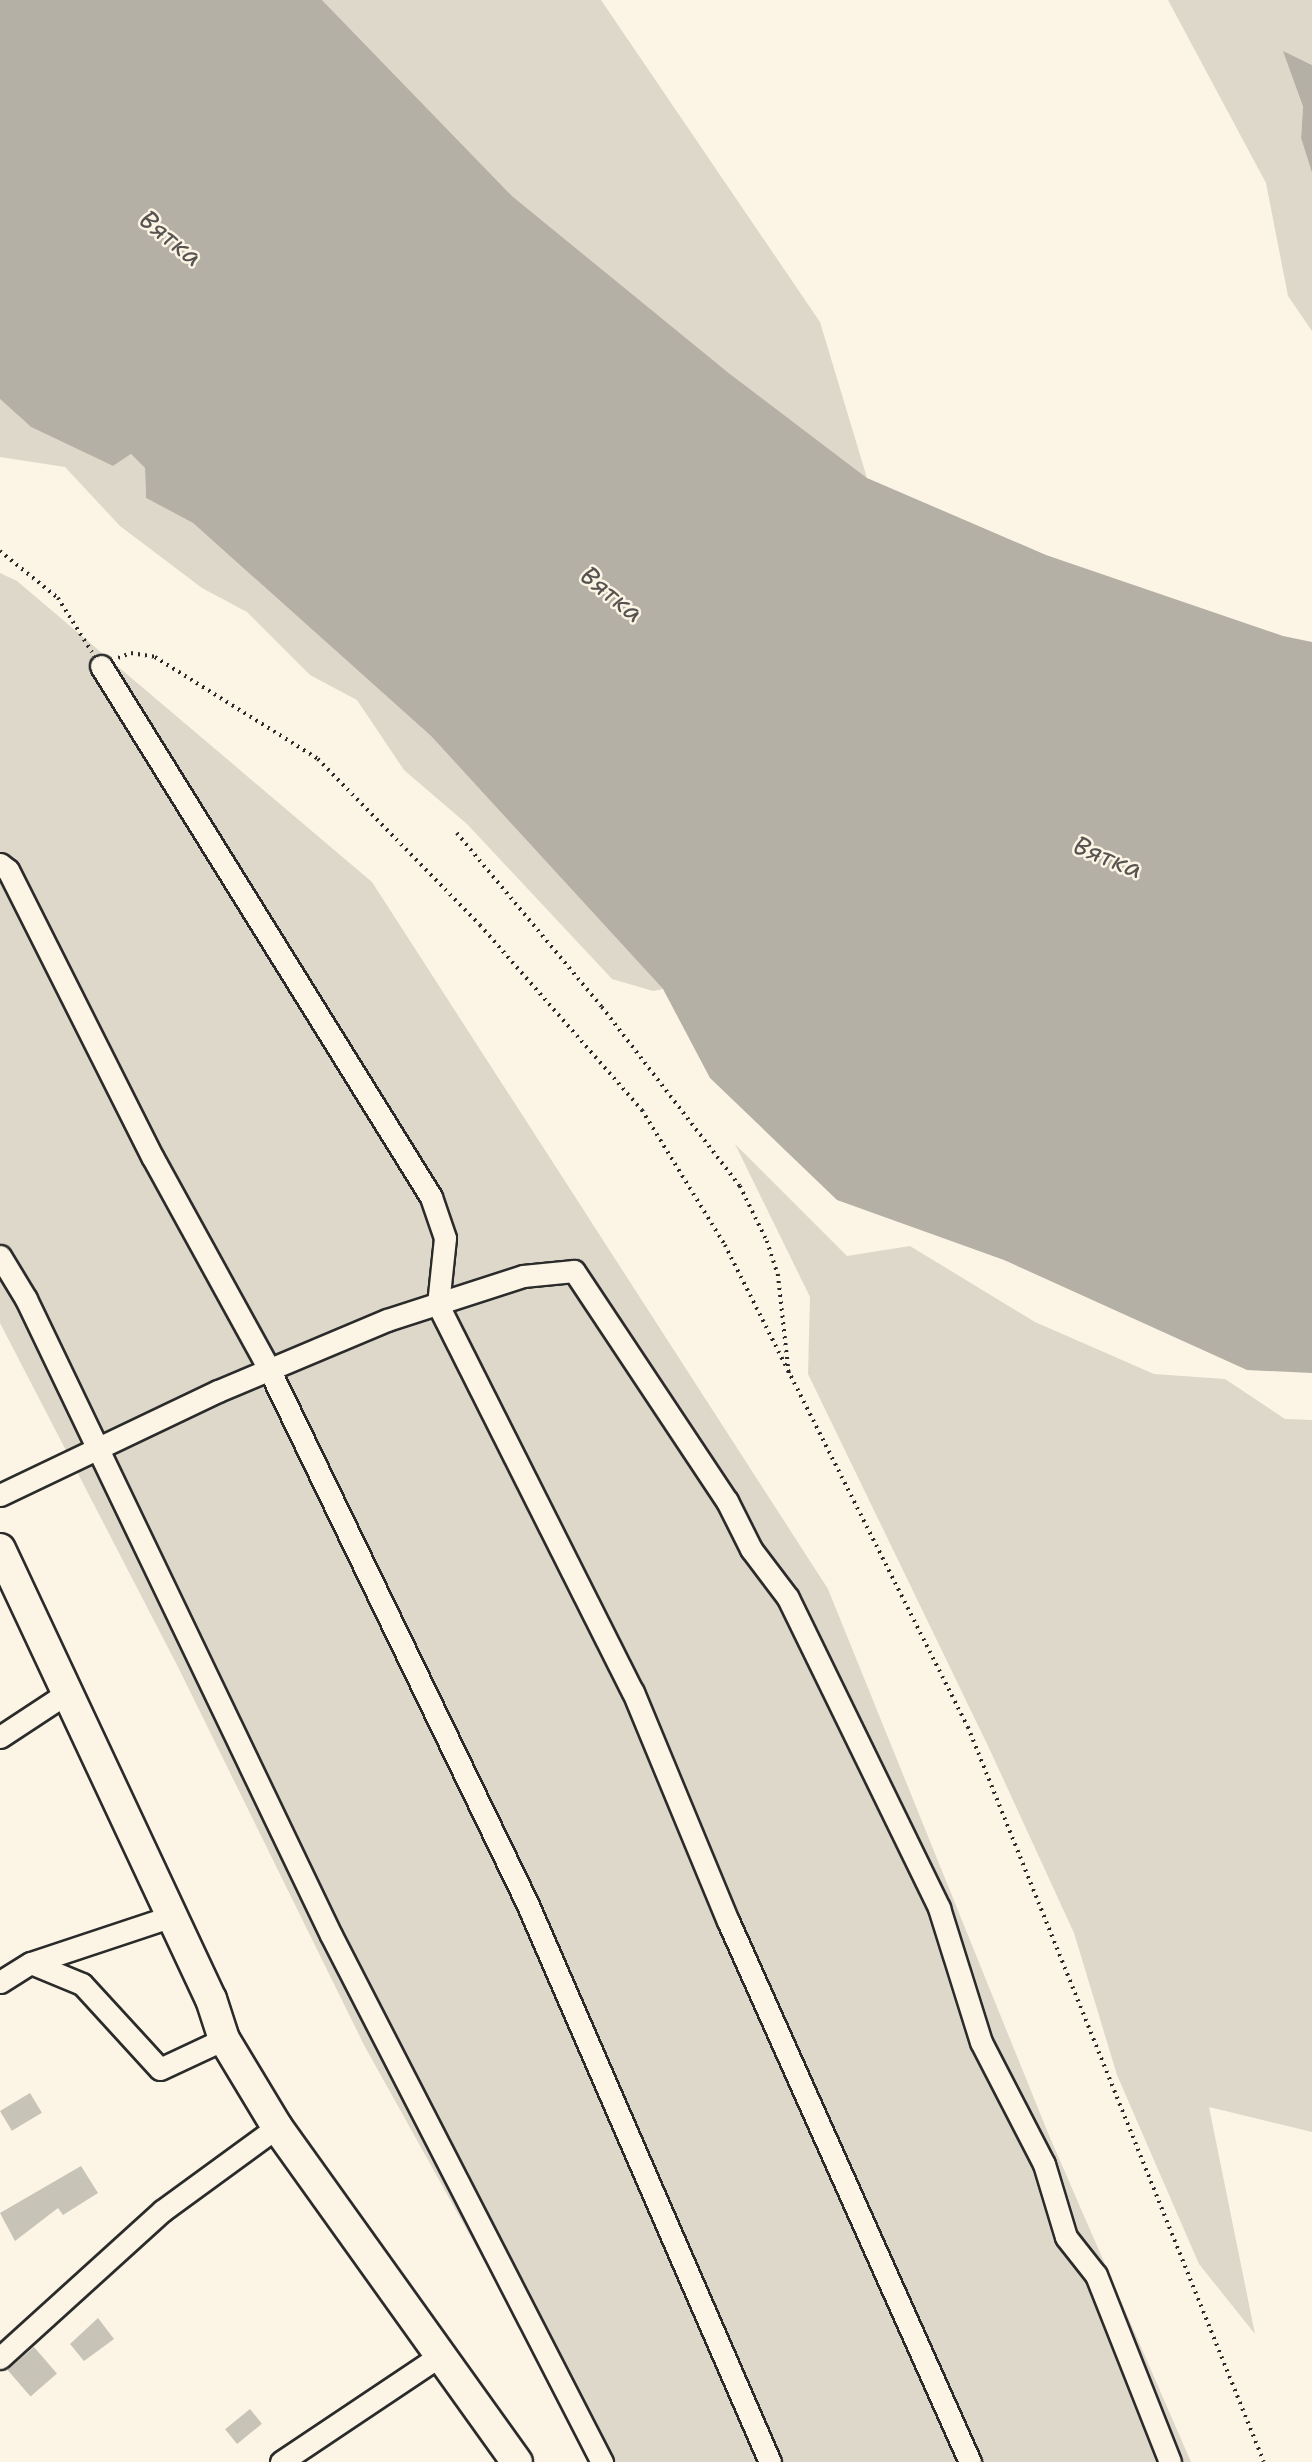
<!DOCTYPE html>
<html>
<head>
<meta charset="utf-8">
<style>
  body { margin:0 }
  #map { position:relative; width:1312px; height:2462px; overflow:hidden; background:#fcf5e5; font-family:"Shantell Sans",sans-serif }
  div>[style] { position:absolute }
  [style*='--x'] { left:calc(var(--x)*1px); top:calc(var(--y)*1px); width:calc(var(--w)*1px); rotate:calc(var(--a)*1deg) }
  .green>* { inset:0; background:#ded8ca }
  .water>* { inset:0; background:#b4b0a5 }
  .building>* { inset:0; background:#c8c3b7; transform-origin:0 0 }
  .path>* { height:3.5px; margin-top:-1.75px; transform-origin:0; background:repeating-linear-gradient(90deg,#2b2b2b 0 2px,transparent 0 7px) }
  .roads { filter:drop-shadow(2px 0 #2b2b2b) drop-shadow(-2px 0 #2b2b2b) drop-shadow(0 2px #2b2b2b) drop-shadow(0 -2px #2b2b2b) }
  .street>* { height:21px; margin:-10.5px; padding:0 10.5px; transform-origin:10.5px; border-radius:10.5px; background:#fcf5e5 }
  .secondary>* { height:30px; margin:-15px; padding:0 15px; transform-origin:15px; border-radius:15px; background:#fcf5e5 }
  span { translate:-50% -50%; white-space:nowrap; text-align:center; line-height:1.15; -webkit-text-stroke:5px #fcf5e5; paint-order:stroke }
  .water-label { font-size:26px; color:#545350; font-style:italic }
</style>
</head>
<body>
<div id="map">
  <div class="green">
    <i style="clip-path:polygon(322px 0,601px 0,820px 322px,867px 478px,730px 374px,512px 196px)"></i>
    <i style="clip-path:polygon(1168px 0,1312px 0,1312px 65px,1284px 52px,1303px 108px,1301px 138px,1312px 173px,1312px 331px,1288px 296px,1266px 183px)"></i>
    <i style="clip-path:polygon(0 399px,31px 427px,113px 466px,131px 454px,145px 468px,146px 498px,193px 523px,431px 736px,663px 989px,653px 991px,612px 979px,467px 824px,404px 770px,357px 700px,310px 675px,247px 612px,202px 588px,120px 526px,65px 467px,0 457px)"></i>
    <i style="clip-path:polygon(0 573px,17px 581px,372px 882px,828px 1589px,1048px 2133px,1191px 2462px,596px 2462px,364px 2045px,178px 1667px,0 1323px)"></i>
    <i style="clip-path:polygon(735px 1144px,847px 1256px,910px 1246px,1035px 1322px,1154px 1374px,1225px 1379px,1285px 1419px,1312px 1420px,1312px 2132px,1209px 2107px,1255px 2334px,1199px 2264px,1117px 2075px,1074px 1933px,989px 1748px,808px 1374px,810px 1297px)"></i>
  </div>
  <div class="water">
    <i style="clip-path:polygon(0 0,322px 0,512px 196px,730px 374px,867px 478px,1046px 555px,1283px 636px,1312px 642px,1312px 1373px,1247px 1370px,1004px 1260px,837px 1200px,710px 1078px,663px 989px,431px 736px,193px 523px,146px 498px,145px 468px,131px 454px,113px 466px,31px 427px,0 399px)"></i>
    <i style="clip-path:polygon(1283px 51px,1312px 65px,1312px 173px,1301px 138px,1303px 107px)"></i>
  </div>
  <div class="building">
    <i style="left:30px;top:2093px;width:23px;height:35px;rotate:59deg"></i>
    <i style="clip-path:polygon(81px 2166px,98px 2193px,63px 2215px,58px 2208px,15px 2241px,0 2213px)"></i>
    <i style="clip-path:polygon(98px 2318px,114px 2339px,84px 2361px,70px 2344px)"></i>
    <i style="left:34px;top:2347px;width:35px;height:35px;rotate:49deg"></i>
    <i style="left:250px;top:2409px;width:19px;height:32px;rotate:51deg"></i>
  </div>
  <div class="path">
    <i style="--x:0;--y:551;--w:75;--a:39"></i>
    <i style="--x:58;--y:598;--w:64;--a:57.8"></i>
    <i style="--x:118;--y:658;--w:14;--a:-21"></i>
    <i style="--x:131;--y:653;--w:24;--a:9"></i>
    <i style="--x:155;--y:657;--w:192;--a:32"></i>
    <i style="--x:318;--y:759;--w:232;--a:45.7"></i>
    <i style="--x:480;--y:925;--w:246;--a:48.8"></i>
    <i style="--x:642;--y:1110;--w:158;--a:58.4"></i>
    <i style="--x:725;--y:1245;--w:540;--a:63.25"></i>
    <i style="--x:968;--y:1727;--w:792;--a:68.06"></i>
    <i style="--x:457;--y:833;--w:226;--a:50.2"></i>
    <i style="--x:602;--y:1007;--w:226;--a:52.4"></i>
    <i style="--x:740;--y:1186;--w:61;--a:63.9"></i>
    <i style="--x:767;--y:1241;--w:35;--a:72"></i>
    <i style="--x:778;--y:1274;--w:101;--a:83.7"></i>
  </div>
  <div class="roads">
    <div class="street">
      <i style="--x:101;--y:666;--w:625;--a:58.14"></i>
      <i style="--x:431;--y:1197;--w:43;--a:71.1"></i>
      <i style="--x:445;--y:1238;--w:67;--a:96"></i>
      <i style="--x:438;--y:1305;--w:433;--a:63.3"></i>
      <i style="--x:633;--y:1692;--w:248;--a:67.5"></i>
      <i style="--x:728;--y:1921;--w:593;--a:65.9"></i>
      <i style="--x:0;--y:864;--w:10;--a:37"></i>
      <i style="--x:8;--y:870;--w:322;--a:63.3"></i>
      <i style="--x:153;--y:1158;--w:241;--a:61.2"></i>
      <i style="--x:269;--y:1369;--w:593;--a:64.21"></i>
      <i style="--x:527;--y:1903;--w:610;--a:66.51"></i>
      <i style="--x:0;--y:1256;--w:50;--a:58.8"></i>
      <i style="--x:26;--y:1299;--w:705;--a:64.38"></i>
      <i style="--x:331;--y:1935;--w:593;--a:62.79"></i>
      <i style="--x:0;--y:1495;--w:242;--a:-25.5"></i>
      <i style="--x:218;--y:1391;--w:183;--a:-22.8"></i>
      <i style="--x:387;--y:1320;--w:143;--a:-17.9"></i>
      <i style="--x:523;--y:1276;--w:51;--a:-5.6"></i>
      <i style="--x:574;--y:1271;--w:276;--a:56.4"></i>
      <i style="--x:727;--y:1501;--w:54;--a:63.4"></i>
      <i style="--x:751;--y:1549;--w:61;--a:52.9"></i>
      <i style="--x:788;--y:1598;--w:345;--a:64"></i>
      <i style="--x:939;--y:1908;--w:140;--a:72.6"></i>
      <i style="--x:981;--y:2042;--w:137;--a:62.7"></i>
      <i style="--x:1044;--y:2164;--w:76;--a:73.2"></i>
      <i style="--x:1066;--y:2237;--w:48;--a:51.7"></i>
      <i style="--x:1096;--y:2275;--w:201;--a:68.4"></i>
      <i style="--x:0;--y:1737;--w:80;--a:-33.3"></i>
      <i style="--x:31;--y:1963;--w:55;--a:22.4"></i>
      <i style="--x:82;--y:1984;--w:115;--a:47.5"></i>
      <i style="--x:160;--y:2069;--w:71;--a:-25.1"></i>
      <i style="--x:0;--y:1982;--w:36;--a:-32"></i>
      <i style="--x:31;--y:1963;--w:149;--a:-18.4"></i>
      <i style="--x:0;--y:2358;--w:219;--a:-42.2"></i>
      <i style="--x:162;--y:2211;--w:142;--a:-36.1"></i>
      <i style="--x:281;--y:2462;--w:192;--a:-33.8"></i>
    </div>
    <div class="secondary">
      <i style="--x:0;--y:1549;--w:497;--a:64.9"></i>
      <i style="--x:211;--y:1999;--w:42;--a:72"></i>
      <i style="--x:224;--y:2039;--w:103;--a:58.9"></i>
      <i style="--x:277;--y:2127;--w:412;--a:54.4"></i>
    </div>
  </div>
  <div class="water-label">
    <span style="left:171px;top:238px;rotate:39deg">Вятка</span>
    <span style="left:612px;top:594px;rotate:39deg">Вятка</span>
    <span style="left:1108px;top:857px;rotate:22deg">Вятка</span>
  </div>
</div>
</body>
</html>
